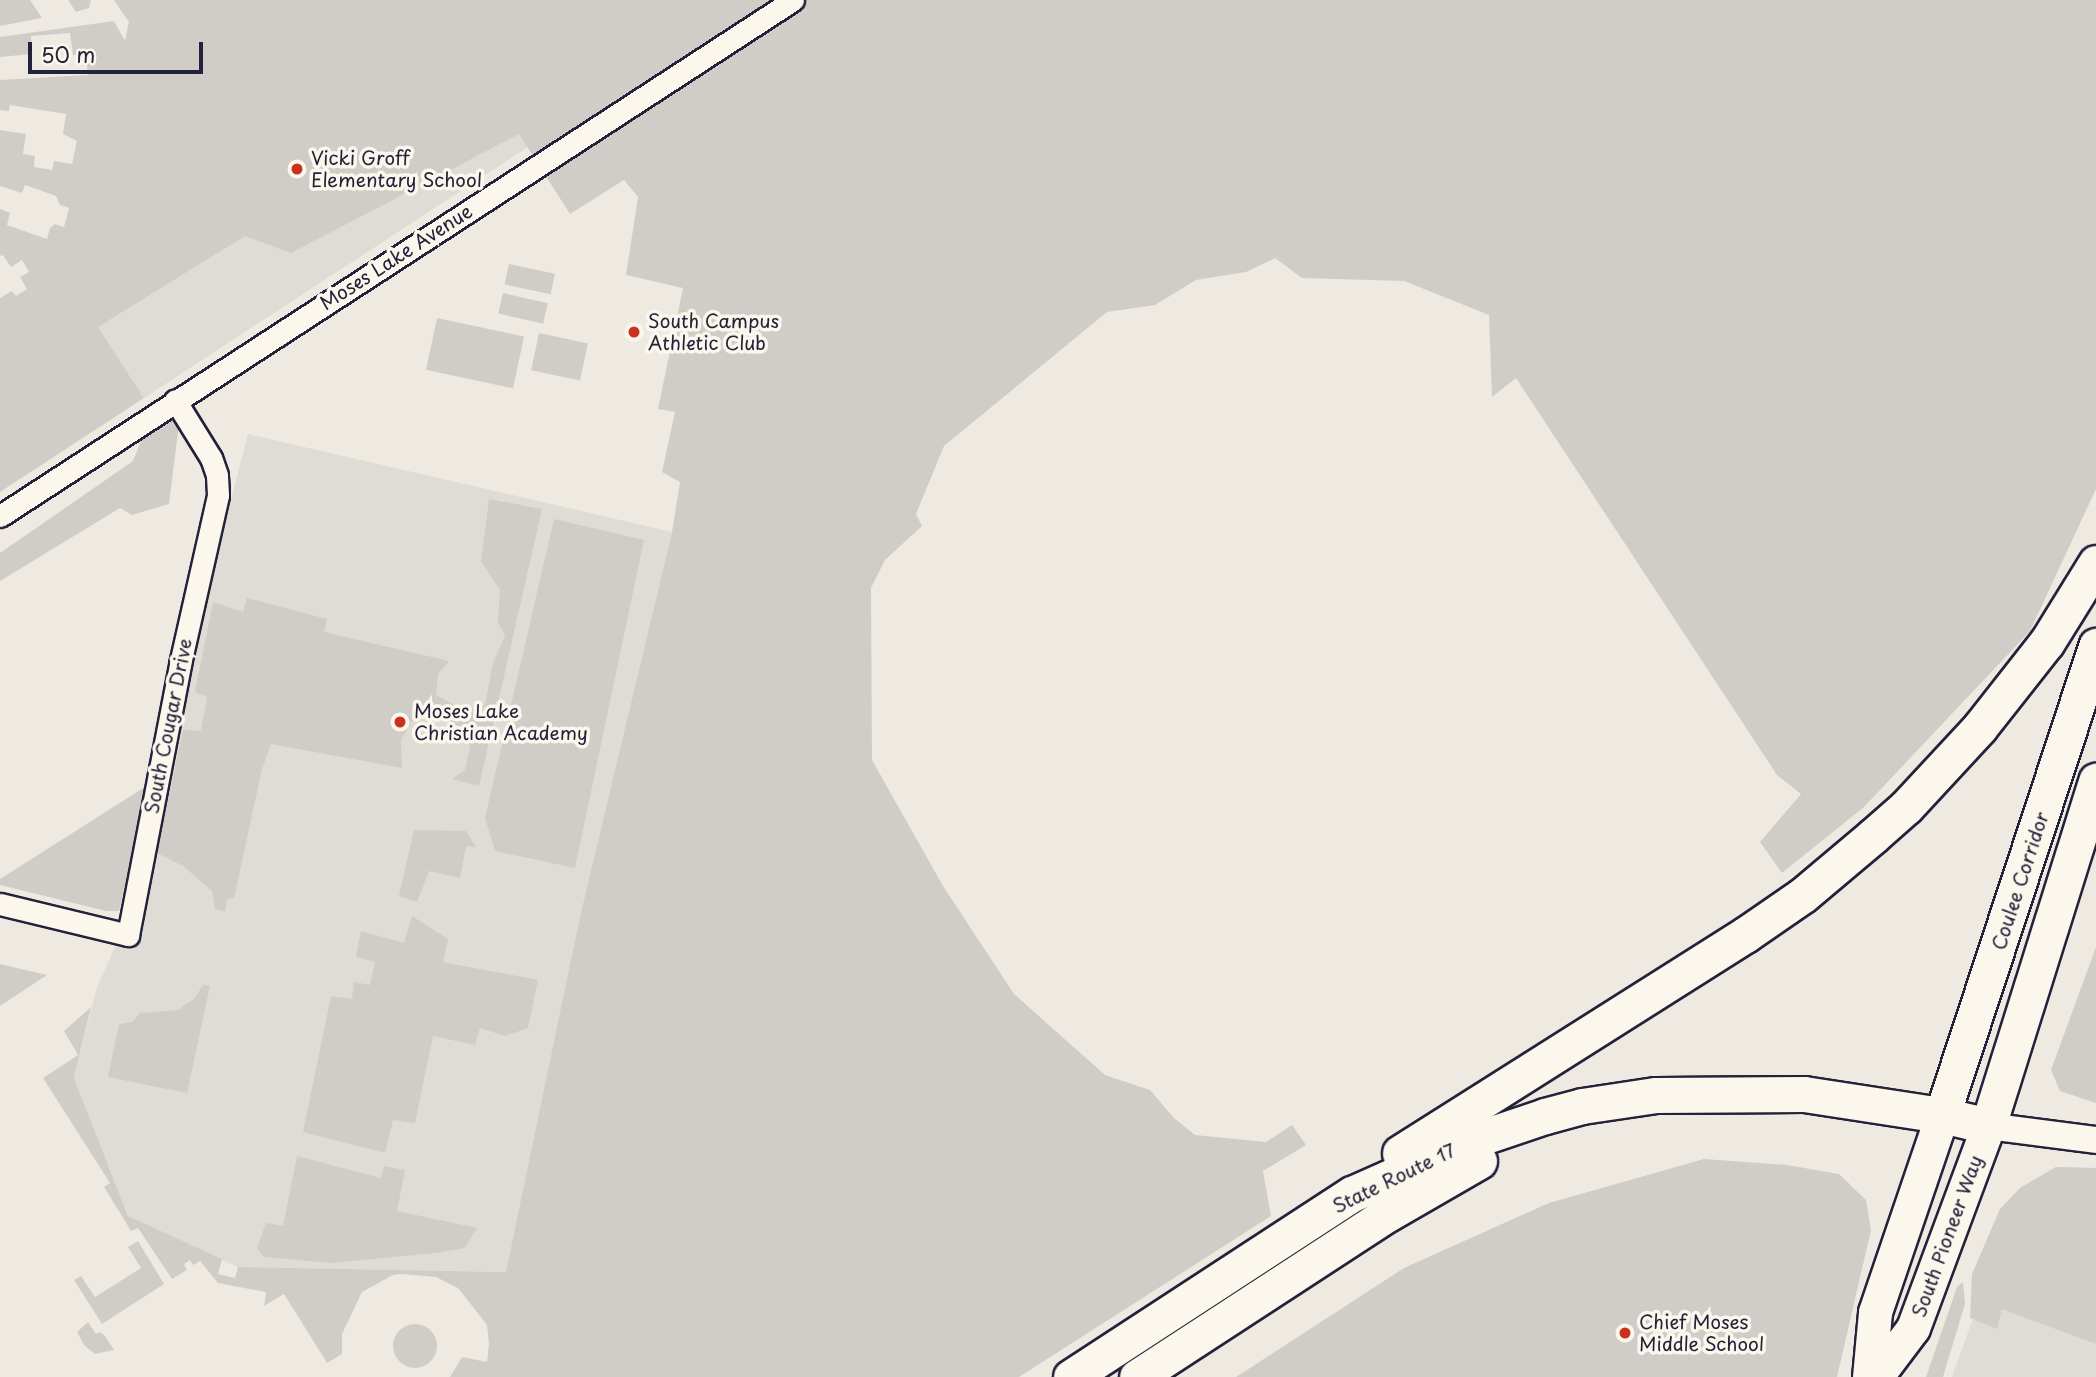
<!DOCTYPE html>
<html>
<head>
<meta charset="utf-8">
<style>
  body { margin:0 }
  #map { position:relative; width:2096px; height:1377px; overflow:hidden; background:#eeeae2; font-family:"Playpen Sans",sans-serif }
  div>[style] { position:absolute }
  [style*='--x'] { left:calc(var(--x)*1px); top:calc(var(--y)*1px); width:calc(var(--w)*1px); rotate:calc(var(--a)*1deg) }
  .built>* { inset:0; background:#dfdbd5 }
  .green>* { inset:0; background:#d0cdc9; transform-origin:0 0 }
  .round { border-radius:50% }
  .roads { filter:drop-shadow(2px 0 #22223b) drop-shadow(-2px 0 #22223b) drop-shadow(0 2px #22223b) drop-shadow(0 -2px #22223b) }
  .minor>* { height:21px; margin:-10.5px; padding:0 10.5px; transform-origin:10.5px; border-radius:10.5px; background:#fbf7ec }
  .tertiary>* { height:26px; margin:-13px; padding:0 13px; transform-origin:13px; border-radius:13px; background:#fbf7ec }
  .primary>* { height:33px; margin:-16.5px; padding:0 16.5px; transform-origin:16.5px; border-radius:16.5px; background:#fbf7ec }
  .trunk>* { height:35px; margin:-17.5px; padding:0 17.5px; transform-origin:17.5px; border-radius:17.5px; background:#fbf7ec }
  .dots>* { width:19px; height:19px; translate:-50% -50%; box-sizing:border-box; border:4px solid #fbf7ec; border-radius:50% }
  span { translate:-50% -50%; white-space:nowrap; text-align:center; line-height:1.15; -webkit-text-stroke:7px #fbf7ec; paint-order:stroke }
  .poi-label { font-size:19px; color:#22223b }
  .left { translate:0 -50%; text-align:left }
  .street-label { font-size:19px; color:#22223b }
  .scale { position:absolute; left:28px; top:42px; width:175px; height:32px; box-sizing:border-box; border:4px solid #22223b; border-top:0; padding-left:9px; font-size:21px; line-height:24px; white-space:nowrap; color:#22223b; -webkit-text-stroke:5px #fbf7ec; paint-order:stroke }
</style>
</head>
<body>
<div id="map">
  <div class="built">
    <i style="clip-path:polygon(114px 0,753px 0,144px 398px,77px 295px,129px 22px)"></i>
    <i style="clip-path:polygon(248px 434px,672px 532px,581px 912px,508px 1272px,238px 1267px,128px 1216px,74px 1078px,97px 987px,116px 945px)"></i>
    <i style="clip-path:polygon(2056px 1167px,2096px 1168px,2096px 1377px,1952px 1377px,2020px 1188px)"></i>
  </div>
  <div class="green">
    <i style="clip-path:polygon(0 0,30px 0,42px 18px,0 26px)"></i>
    <i style="clip-path:polygon(68px 0,91px 0,89px 8px,76px 12px)"></i>
    <i style="clip-path:polygon(114px 0,2096px 0,2096px 489px,2030px 631px,1864px 807px,1782px 873px,1760px 842px,1801px 794px,1777px 775px,1516px 378px,1492px 397px,1489px 315px,1404px 281px,1302px 278px,1275px 258px,1246px 272px,1196px 280px,1155px 305px,1107px 312px,944px 446px,916px 514px,922px 526px,885px 560px,871px 588px,872px 760px,943px 886px,1014px 994px,1105px 1075px,1150px 1090px,1174px 1118px,1195px 1135px,1266px 1142px,1292px 1125px,1306px 1145px,1263px 1171px,1271px 1216px,1019px 1377px,450px 1377px,462px 1357px,487px 1362px,489px 1344px,487px 1325px,458px 1288px,436px 1277px,402px 1274px,393px 1275px,362px 1292px,342px 1334px,342px 1354px,327px 1363px,284px 1294px,264px 1306px,266px 1292px,218px 1283px,200px 1261px,193px 1265px,190px 1260px,184px 1264px,187px 1270px,172px 1279px,138px 1228px,131px 1231px,125px 1221px,104px 1187px,110px 1183px,43px 1078px,78px 1055px,64px 1031px,91px 1007px,74px 1078px,128px 1216px,222px 1259px,218px 1274px,235px 1278px,238px 1267px,506px 1272px,581px 912px,672px 532px,680px 482px,662px 472px,675px 412px,658px 409px,683px 288px,626px 275px,638px 197px,624px 180px,570px 214px,519px 134px,291px 253px,245px 236px,98px 327px,144px 398px,0 492px,0 298px,12px 291px,16px 296px,27px 289px,20px 277px,29px 272px,22px 260px,11px 267px,3px 255px,0 256px,0 209px,10px 213px,7px 225px,47px 239px,50px 228px,55px 224px,64px 227px,69px 208px,60px 205px,56px 196px,25px 185px,22px 193px,0 186px,0 130px,26px 134px,23px 154px,35px 156px,34px 167px,52px 170px,54px 161px,72px 164px,77px 141px,63px 134px,66px 114px,10px 105px,9px 111px,0 110px,0 80px,88px 75px,86px 56px,73px 55px,70px 33px,31px 36px,32px 54px,0 57px,0 37px,114px 21px,125px 41px,129px 22px)"></i>
    <i style="left:509px;top:264px;width:47px;height:21px;rotate:12deg"></i>
    <i style="left:503px;top:293px;width:46px;height:21px;rotate:13deg"></i>
    <i style="left:437px;top:318px;width:89px;height:53px;rotate:12deg"></i>
    <i style="left:539px;top:333px;width:50px;height:38px;rotate:12deg"></i>
    <i style="clip-path:polygon(170px 420px,179px 423px,169px 504px,132px 515px,120px 508px,0 581px,0 553px,133px 461px,143px 436px)"></i>
    <i style="clip-path:polygon(489px 499px,542px 509px,479px 786px,452px 779px,465px 770px,470px 747px,464px 729px,447px 720px,423px 715px,411px 722px,401px 740px,402px 768px,271px 744px,262px 769px,234px 898px,227px 899px,225px 912px,215px 909px,212px 891px,183px 866px,157px 853px,183px 730px,201px 731px,207px 697px,195px 692px,213px 602px,243px 612px,247px 598px,327px 619px,324px 632px,449px 661px,438px 674px,436px 695px,465px 711px,485px 705px,493px 663px,505px 636px,498px 622px,500px 590px,481px 561px)"></i>
    <i style="clip-path:polygon(554px 519px,644px 540px,575px 868px,495px 851px,485px 818px)"></i>
    <i style="clip-path:polygon(148px 785px,119px 911px,106px 911px,0 885px,0 879px)"></i>
    <i style="clip-path:polygon(414px 830px,466px 831px,476px 847px,466px 846px,460px 878px,429px 871px,417px 902px,399px 896px)"></i>
    <i style="clip-path:polygon(412px 916px,448px 939px,443px 962px,538px 980px,528px 1028px,505px 1036px,480px 1028px,475px 1045px,433px 1036px,415px 1123px,393px 1120px,385px 1153px,303px 1132px,331px 996px,352px 999px,354px 982px,370px 985px,375px 962px,356px 957px,361px 931px,404px 943px)"></i>
    <i style="clip-path:polygon(2096px 947px,2096px 1103px,2060px 1091px,2051px 1070px)"></i>
    <i style="clip-path:polygon(0 964px,47px 975px,0 1006px)"></i>
    <i style="clip-path:polygon(203px 985px,210px 986px,187px 1093px,108px 1077px,119px 1024px,132px 1022px,140px 1013px,178px 1010px,194px 999px)"></i>
    <i style="clip-path:polygon(297px 1156px,381px 1178px,384px 1166px,405px 1170px,397px 1211px,477px 1228px,465px 1248px,436px 1253px,330px 1263px,264px 1257px,257px 1248px,266px 1223px,283px 1226px)"></i>
    <i style="clip-path:polygon(1704px 1159px,1787px 1165px,1839px 1174px,1866px 1200px,1871px 1230px,1837px 1377px,1236px 1377px,1404px 1268px,1549px 1203px)"></i>
    <i style="clip-path:polygon(2056px 1167px,2096px 1168px,2096px 1344px,2002px 1309px,1997px 1329px,1970px 1318px,1972px 1274px,2000px 1209px,2020px 1188px)"></i>
    <i style="clip-path:polygon(138px 1241px,164px 1284px,102px 1324px,74px 1280px,81px 1276px,95px 1297px,141px 1268px,128px 1247px)"></i>
    <i style="clip-path:polygon(1963px 1282px,1965px 1304px,1943px 1377px,1926px 1377px,1957px 1287px)"></i>
    <i style="clip-path:polygon(88px 1322px,96px 1334px,100px 1332px,105px 1336px,114px 1350px,95px 1354px,84px 1345px,77px 1332px)"></i>
    <i class="round" style="left:393px;top:1324px;width:44px;height:44px"></i>
  </div>
  <div class="roads">
    <div class="minor">
      <i style="--x:0;--y:516;--w:946;--a:-33.05"></i>
      <i style="--x:0;--y:904;--w:132;--a:13.6"></i>
      <i style="--x:128;--y:935;--w:276;--a:-79.1"></i>
      <i style="--x:180;--y:664;--w:173;--a:-77.3"></i>
      <i style="--x:218;--y:495;--w:20;--a:-93"></i>
      <i style="--x:217;--y:475;--w:18;--a:-109"></i>
      <i style="--x:211;--y:458;--w:68;--a:-121.8"></i>
    </div>
    <div class="tertiary">
      <i style="--x:1988;--y:1126;--w:109;--a:7.4"></i>
    </div>
    <div class="primary">
      <i style="--x:1869;--y:1377;--w:65;--a:-84.7"></i>
      <i style="--x:1875;--y:1312;--w:208;--a:-71.2"></i>
      <i style="--x:1876;--y:1377;--w:61;--a:-52.9"></i>
      <i style="--x:1913;--y:1328;--w:215;--a:-69.6"></i>
    </div>
    <div class="trunk">
      <i style="--x:1942;--y:1115;--w:494;--a:-71.8"></i>
      <i style="--x:1400;--y:1153;--w:408;--a:-32.3"></i>
      <i style="--x:1745;--y:935;--w:70;--a:-34.6"></i>
      <i style="--x:1803;--y:895;--w:92;--a:-40.1"></i>
      <i style="--x:1873;--y:836;--w:44;--a:-41.3"></i>
      <i style="--x:1906;--y:807;--w:109;--a:-47.2"></i>
      <i style="--x:1980;--y:727;--w:108;--a:-51.8"></i>
      <i style="--x:2047;--y:642;--w:93;--a:-58.2"></i>
      <i style="--x:1071;--y:1377;--w:335;--a:-33.1"></i>
      <i style="--x:1352;--y:1194;--w:133;--a:-23.9"></i>
      <i style="--x:1474;--y:1140;--w:75;--a:-18.7"></i>
      <i style="--x:1545;--y:1116;--w:38;--a:-15"></i>
      <i style="--x:1582;--y:1106;--w:75;--a:-8.5"></i>
      <i style="--x:1656;--y:1095;--w:148;--a:-0.4"></i>
      <i style="--x:1804;--y:1094;--w:140;--a:8.7"></i>
      <i style="--x:1942;--y:1115;--w:47;--a:13.4"></i>
      <i style="--x:1988;--y:1126;--w:362;--a:-72.6"></i>
      <i style="--x:1137;--y:1377;--w:301;--a:-33.1"></i>
      <i style="--x:1389;--y:1213;--w:104;--a:-30"></i>
    </div>
  </div>
  <div class="dots">
    <i style="left:297px;top:169px;background:#c8321e"></i>
    <i style="left:634px;top:332px;background:#c8321e"></i>
    <i style="left:400px;top:722px;background:#c8321e"></i>
    <i style="left:1625px;top:1333px;background:#c8321e"></i>
  </div>
  <div class="poi-label">
    <span class="left" style="left:311px;top:169px">Vicki Groff<br>Elementary School</span>
    <span class="left" style="left:648px;top:332px">South Campus<br>Athletic Club</span>
    <span class="left" style="left:414px;top:722px">Moses Lake<br>Christian Academy</span>
    <span class="left" style="left:1639px;top:1333px">Chief Moses<br>Middle School</span>
  </div>
  <div class="street-label">
    <span style="left:396px;top:257px;rotate:-33deg">Moses Lake Avenue</span>
    <span style="left:168px;top:726px;rotate:-79deg">South Cougar Drive</span>
    <span style="left:2020px;top:881px;rotate:-72deg">Coulee Corridor</span>
    <span style="left:1394px;top:1178px;rotate:-26deg">State Route 17</span>
    <span style="left:1947px;top:1236px;rotate:-70deg">South Pioneer Way</span>
  </div>
  <div class="scale">50 m</div>
</div>
</body>
</html>
